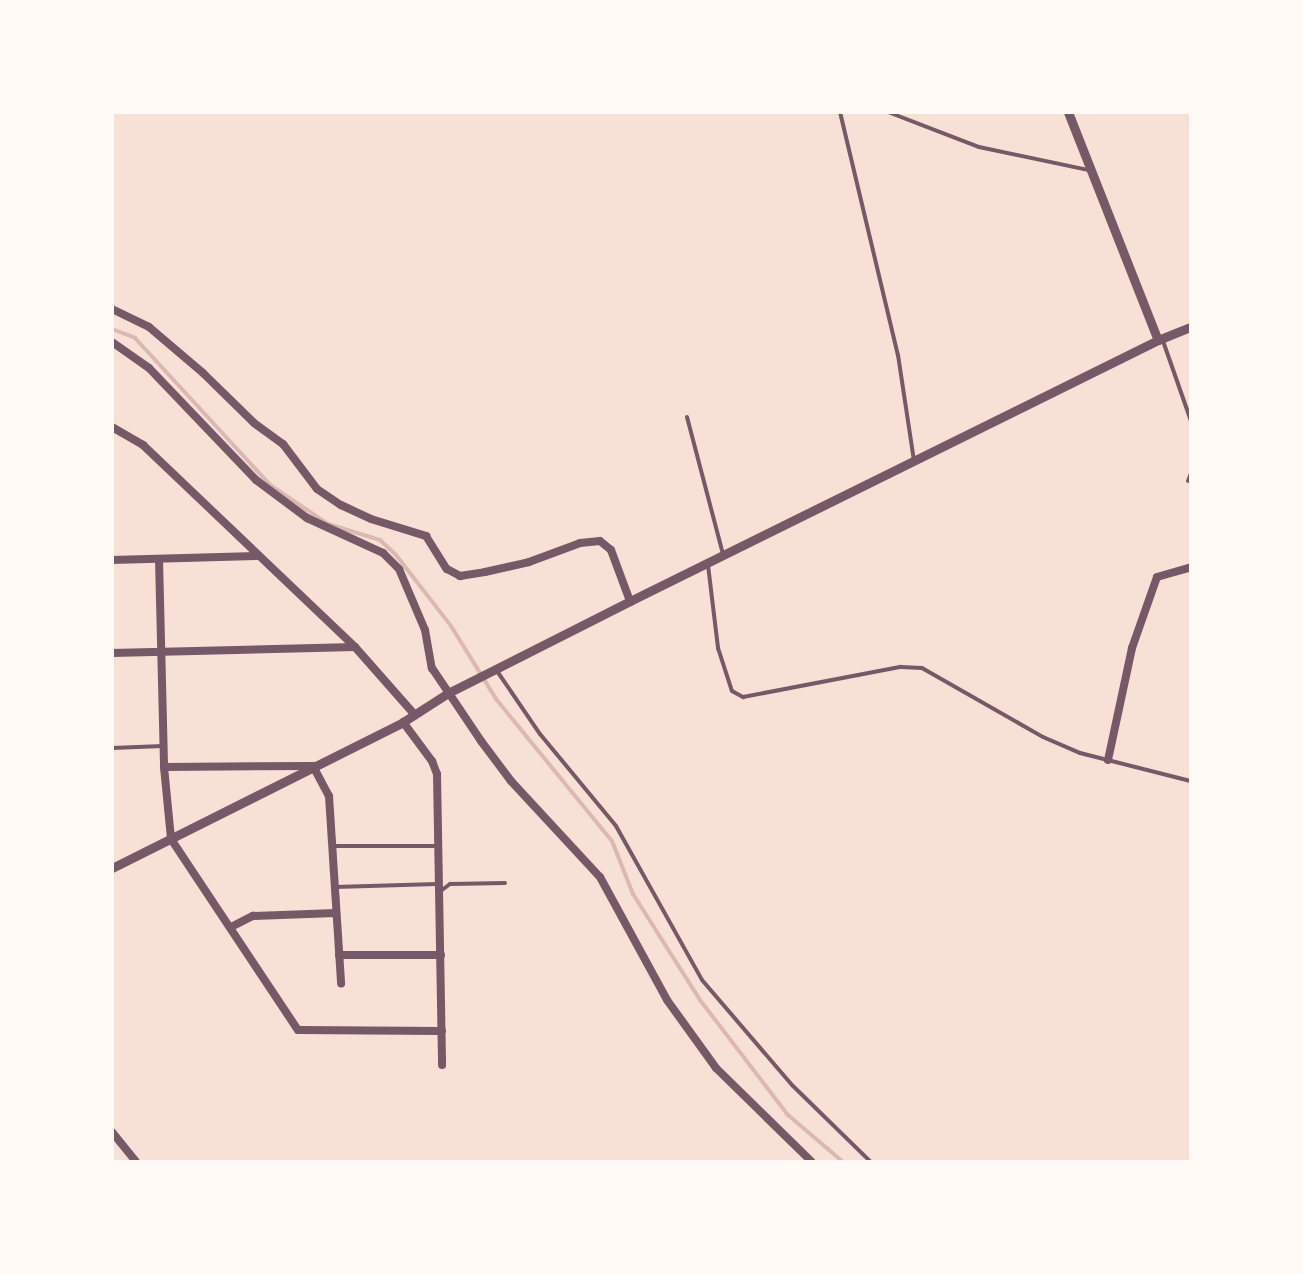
<!DOCTYPE html>
<html>
<head>
<meta charset="utf-8">
<style>
  body { margin:0 }
  #map { position:relative; width:1303px; height:1274px; overflow:hidden; background:#f7e1d7; font-family:"Nunito Sans",sans-serif }
  div>[style] { position:absolute }
  [style*='--x'] { left:calc(var(--x)*1px); top:calc(var(--y)*1px); width:calc(var(--w)*1px); rotate:calc(var(--a)*1deg) }
  .stream>* { height:4px; margin:-2px; padding:0 2px; transform-origin:2px; border-radius:2px; background:#dcb8b0 }
  .service>* { height:4px; margin:-2px; padding:0 2px; transform-origin:2px; border-radius:2px; background:#755966 }
  .minor>* { height:8px; margin:-4px; padding:0 4px; transform-origin:4px; border-radius:4px; background:#755966 }
  .tertiary>* { height:9px; margin:-4.5px; padding:0 4.5px; transform-origin:4.5px; border-radius:4.5px; background:#755966 }
  span { translate:-50% -50%; white-space:nowrap; text-align:center; line-height:1.15; -webkit-text-stroke:6px #fffaf5; paint-order:stroke }
  .frame { position:absolute; inset:0; border:114px solid #fffaf5; pointer-events:none }
</style>
</head>
<body>
<div id="map">
  <div class="stream">
    <i style="--x:112;--y:329;--w:25;--a:21"></i>
    <i style="--x:135;--y:338;--w:200;--a:47.4"></i>
    <i style="--x:270;--y:485;--w:70;--a:33.9"></i>
    <i style="--x:328;--y:524;--w:54;--a:17.1"></i>
    <i style="--x:380;--y:540;--w:22;--a:43"></i>
    <i style="--x:396;--y:555;--w:90;--a:52.2"></i>
    <i style="--x:451;--y:626;--w:86;--a:58.3"></i>
    <i style="--x:496;--y:699;--w:183;--a:50.8"></i>
    <i style="--x:612;--y:841;--w:57;--a:68.4"></i>
    <i style="--x:633;--y:894;--w:125;--a:57.7"></i>
    <i style="--x:700;--y:1000;--w:145;--a:52.6"></i>
    <i style="--x:788;--y:1115;--w:72;--a:40.5"></i>
  </div>
  <div class="service">
    <i style="--x:840;--y:112;--w:250;--a:76.6"></i>
    <i style="--x:898;--y:355;--w:107;--a:81.4"></i>
    <i style="--x:888;--y:112;--w:97;--a:21"></i>
    <i style="--x:979;--y:147;--w:111;--a:11.9"></i>
    <i style="--x:1163;--y:341;--w:85;--a:70.7"></i>
    <i style="--x:687;--y:417;--w:142;--a:75.3"></i>
    <i style="--x:1188;--y:481;--w:9;--a:-69"></i>
    <i style="--x:708;--y:565;--w:84;--a:83.1"></i>
    <i style="--x:718;--y:648;--w:45;--a:72"></i>
    <i style="--x:732;--y:691;--w:13;--a:29"></i>
    <i style="--x:743;--y:697;--w:161;--a:-10.8"></i>
    <i style="--x:901;--y:667;--w:21;--a:3"></i>
    <i style="--x:922;--y:668;--w:139;--a:29.7"></i>
    <i style="--x:1043;--y:737;--w:40;--a:23.4"></i>
    <i style="--x:1080;--y:753;--w:114;--a:14.2"></i>
    <i style="--x:497;--y:671;--w:76;--a:55.7"></i>
    <i style="--x:540;--y:734;--w:119;--a:50.4"></i>
    <i style="--x:616;--y:826;--w:176;--a:60.8"></i>
    <i style="--x:702;--y:980;--w:138;--a:49.4"></i>
    <i style="--x:792;--y:1085;--w:110;--a:44.3"></i>
    <i style="--x:112;--y:748;--w:51;--a:-2.2"></i>
    <i style="--x:334;--y:846;--w:103;--a:0"></i>
    <i style="--x:335;--y:887;--w:102;--a:-1.7"></i>
    <i style="--x:442;--y:890;--w:10;--a:-37"></i>
    <i style="--x:450;--y:884;--w:55;--a:-1"></i>
  </div>
  <div class="minor">
    <i style="--x:112;--y:309;--w:41;--a:25.9"></i>
    <i style="--x:149;--y:327;--w:71;--a:40.4"></i>
    <i style="--x:203;--y:373;--w:71;--a:44.4"></i>
    <i style="--x:254;--y:423;--w:36;--a:36"></i>
    <i style="--x:283;--y:444;--w:56;--a:52.9"></i>
    <i style="--x:317;--y:489;--w:29;--a:34"></i>
    <i style="--x:341;--y:505;--w:33;--a:25"></i>
    <i style="--x:371;--y:519;--w:58;--a:17.2"></i>
    <i style="--x:426;--y:536;--w:39;--a:58"></i>
    <i style="--x:447;--y:569;--w:15;--a:28"></i>
    <i style="--x:460;--y:576;--w:25;--a:-9"></i>
    <i style="--x:485;--y:572;--w:45;--a:-12.8"></i>
    <i style="--x:529;--y:562;--w:54;--a:-20.4"></i>
    <i style="--x:580;--y:543;--w:20;--a:-6"></i>
    <i style="--x:600;--y:541;--w:14;--a:39"></i>
    <i style="--x:611;--y:550;--w:54;--a:69.6"></i>
    <i style="--x:112;--y:342;--w:45;--a:35.1"></i>
    <i style="--x:149;--y:368;--w:155;--a:46.3"></i>
    <i style="--x:256;--y:480;--w:64;--a:36.7"></i>
    <i style="--x:307;--y:518;--w:84;--a:24.7"></i>
    <i style="--x:383;--y:553;--w:23;--a:45"></i>
    <i style="--x:399;--y:569;--w:66;--a:66.9"></i>
    <i style="--x:425;--y:630;--w:39;--a:80"></i>
    <i style="--x:432;--y:668;--w:88;--a:56.1"></i>
    <i style="--x:481;--y:741;--w:50;--a:53.1"></i>
    <i style="--x:511;--y:781;--w:131;--a:47.2"></i>
    <i style="--x:600;--y:877;--w:140;--a:61.4"></i>
    <i style="--x:667;--y:1000;--w:84;--a:54.2"></i>
    <i style="--x:716;--y:1068;--w:134;--a:44.4"></i>
    <i style="--x:112;--y:427;--w:36;--a:30"></i>
    <i style="--x:143;--y:445;--w:293;--a:43.6"></i>
    <i style="--x:355;--y:647;--w:91;--a:48.6"></i>
    <i style="--x:159;--y:559;--w:208;--a:88.6"></i>
    <i style="--x:164;--y:767;--w:72;--a:84.4"></i>
    <i style="--x:171;--y:839;--w:229;--a:56.4"></i>
    <i style="--x:298;--y:1030;--w:144;--a:0.4"></i>
    <i style="--x:112;--y:560;--w:146;--a:-1.6"></i>
    <i style="--x:112;--y:653;--w:243;--a:-1.4"></i>
    <i style="--x:403;--y:722;--w:49;--a:53.4"></i>
    <i style="--x:432;--y:761;--w:14;--a:69"></i>
    <i style="--x:437;--y:774;--w:291;--a:89"></i>
    <i style="--x:1108;--y:760;--w:115;--a:-77.9"></i>
    <i style="--x:1132;--y:648;--w:75;--a:-70.6"></i>
    <i style="--x:1157;--y:577;--w:35;--a:-16"></i>
    <i style="--x:164;--y:767;--w:149;--a:-0.4"></i>
    <i style="--x:313;--y:766;--w:34;--a:62"></i>
    <i style="--x:329;--y:796;--w:188;--a:86.3"></i>
    <i style="--x:231;--y:927;--w:25;--a:-27"></i>
    <i style="--x:253;--y:916;--w:83;--a:-2.1"></i>
    <i style="--x:339;--y:955;--w:102;--a:0"></i>
    <i style="--x:112;--y:1132;--w:38;--a:51"></i>
  </div>
  <div class="tertiary">
    <i style="--x:1068;--y:112;--w:245;--a:68.5"></i>
    <i style="--x:112;--y:868;--w:326;--a:-26.6"></i>
    <i style="--x:403;--y:722;--w:54;--a:-32.8"></i>
    <i style="--x:448;--y:693;--w:204;--a:-26.8"></i>
    <i style="--x:630;--y:601;--w:589;--a:-26.3"></i>
    <i style="--x:1158;--y:340;--w:35;--a:-22"></i>
  </div>
  <div class="frame"></div>
</div>
</body>
</html>
